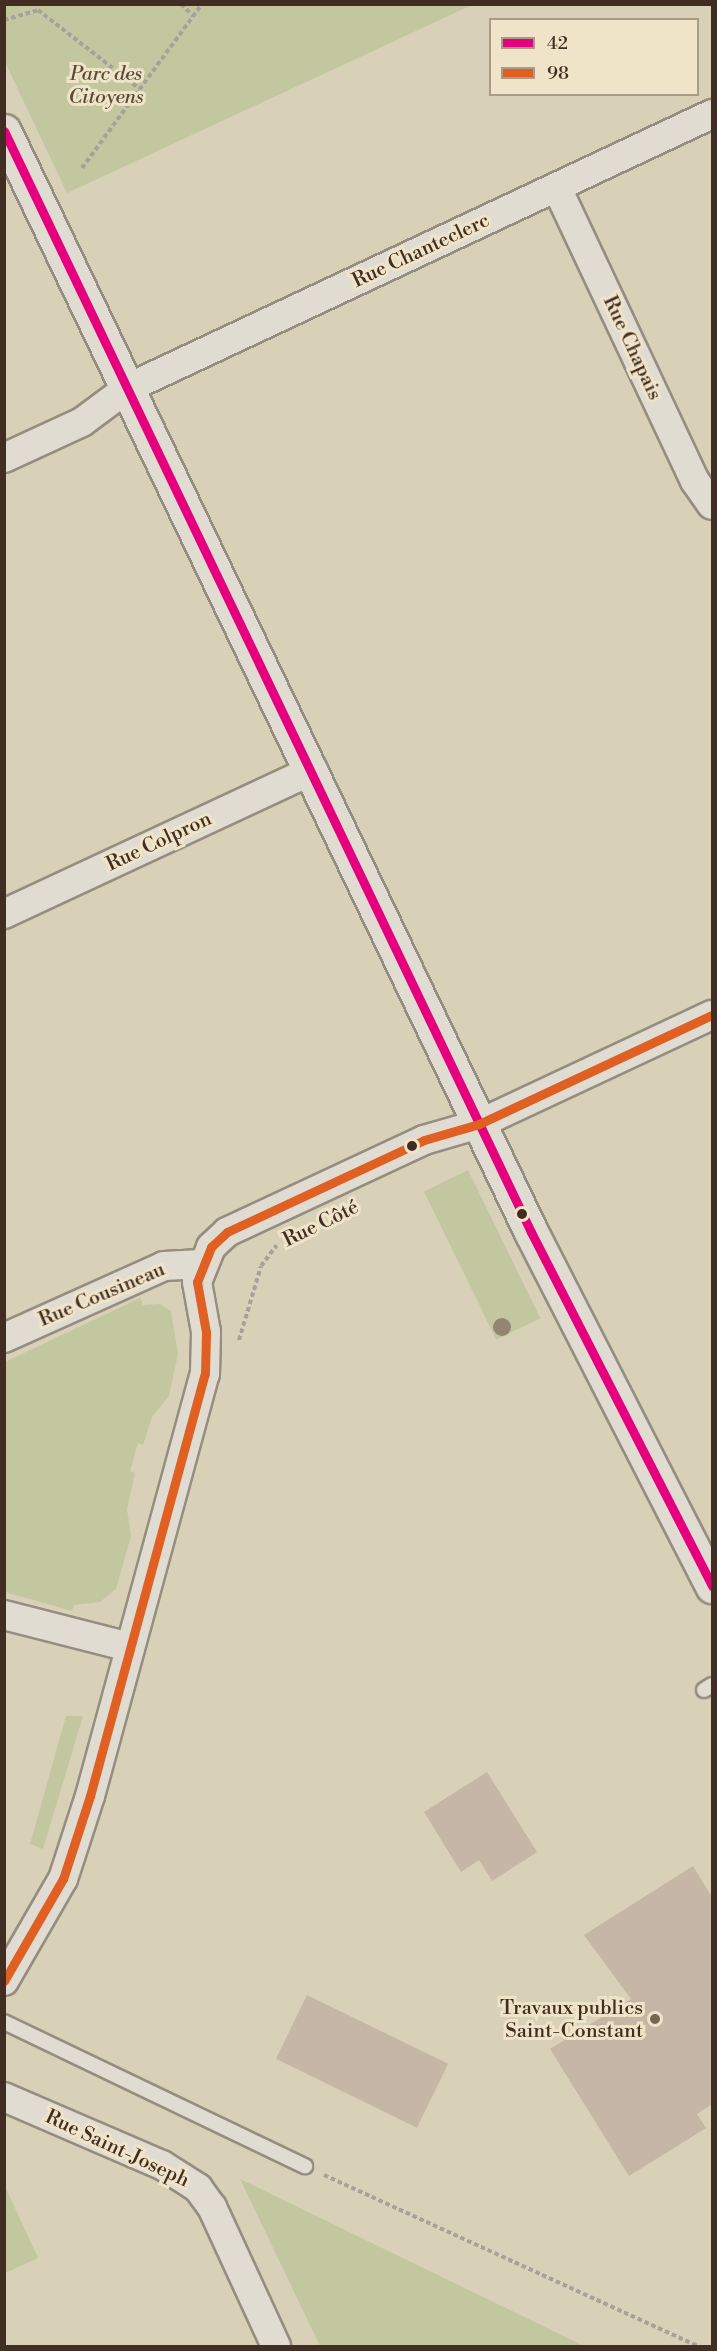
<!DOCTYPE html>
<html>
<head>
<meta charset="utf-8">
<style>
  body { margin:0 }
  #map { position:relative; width:717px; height:2351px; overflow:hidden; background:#d9d0b8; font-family:"Libre Bodoni",serif }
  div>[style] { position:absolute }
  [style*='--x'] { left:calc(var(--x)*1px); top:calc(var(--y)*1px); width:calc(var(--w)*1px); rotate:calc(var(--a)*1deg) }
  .green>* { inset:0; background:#c2c7a0; transform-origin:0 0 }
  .building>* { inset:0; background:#c5b6a5; transform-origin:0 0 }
  .path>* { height:4px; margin-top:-2px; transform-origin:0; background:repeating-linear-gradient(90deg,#a7a198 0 4.5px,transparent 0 7.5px) }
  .roads { filter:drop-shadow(2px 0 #958d7f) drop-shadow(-2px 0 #958d7f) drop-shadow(0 2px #958d7f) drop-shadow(0 -2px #958d7f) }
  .lane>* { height:14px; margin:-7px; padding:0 7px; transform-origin:7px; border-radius:7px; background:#e1dcd1 }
  .street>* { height:28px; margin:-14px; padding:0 14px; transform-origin:14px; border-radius:14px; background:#e1dcd1 }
  .secondary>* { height:33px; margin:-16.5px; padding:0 16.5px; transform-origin:16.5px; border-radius:16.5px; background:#e1dcd1 }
  .bus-1>* { height:9px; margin:-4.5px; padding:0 4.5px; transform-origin:4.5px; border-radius:4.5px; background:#e5007d }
  .bus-2>* { height:9px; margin:-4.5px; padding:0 4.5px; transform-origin:4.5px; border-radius:4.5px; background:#e05f22 }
  .trees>* { width:18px; height:18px; margin:-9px; border-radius:50%; background:#928671 }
  .dots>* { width:16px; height:16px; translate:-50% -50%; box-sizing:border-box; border:3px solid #efe4c8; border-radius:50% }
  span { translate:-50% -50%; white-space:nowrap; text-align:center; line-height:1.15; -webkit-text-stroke:6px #efe4c8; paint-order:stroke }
  .park-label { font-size:20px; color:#584a37; font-style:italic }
  .street-label { font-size:20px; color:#422d22 }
  .poi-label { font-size:20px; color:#422d22 }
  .right { translate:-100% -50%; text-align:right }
  .frame { position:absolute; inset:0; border:6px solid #422d22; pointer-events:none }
  .legend { position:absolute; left:489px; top:18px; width:210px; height:78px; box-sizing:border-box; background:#efe4c8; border:2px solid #aa9b86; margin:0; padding:8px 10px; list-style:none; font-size:18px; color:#422d22 }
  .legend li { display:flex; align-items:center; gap:12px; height:30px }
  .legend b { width:30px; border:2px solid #aa9b86 }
</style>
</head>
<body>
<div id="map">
  <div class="green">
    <i style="clip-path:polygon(5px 4px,472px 4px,472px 5px,67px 193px,5px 62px)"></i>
    <i style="left:468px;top:1170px;width:165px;height:49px;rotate:64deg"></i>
    <i style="clip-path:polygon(140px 1298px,143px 1305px,160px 1304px,171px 1311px,178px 1354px,169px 1396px,152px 1417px,143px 1445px,138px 1443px,130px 1471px,135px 1473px,127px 1509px,131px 1536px,116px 1589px,100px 1602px,74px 1605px,72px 1611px,5px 1592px,5px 1362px)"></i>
    <i style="clip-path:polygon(66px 1716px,83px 1716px,43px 1849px,30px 1844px)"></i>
    <i style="clip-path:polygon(240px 2179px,584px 2346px,320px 2346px)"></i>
    <i style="clip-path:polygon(4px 2184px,38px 2258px,5px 2273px,4px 2273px)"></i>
  </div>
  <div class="building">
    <i style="clip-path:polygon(487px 1772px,537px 1852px,492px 1881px,479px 1860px,461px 1872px,424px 1812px)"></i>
    <i style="clip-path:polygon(693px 1866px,712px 1897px,712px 2104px,697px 2114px,706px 2128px,629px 2176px,550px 2049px,631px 1999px,584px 1935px)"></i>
    <i style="left:307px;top:1995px;width:157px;height:71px;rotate:26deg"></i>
  </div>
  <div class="path">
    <i style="--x:181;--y:4;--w:17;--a:45"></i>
    <i style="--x:4;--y:20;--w:35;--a:-16"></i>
    <i style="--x:38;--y:10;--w:129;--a:37.8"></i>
    <i style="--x:82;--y:168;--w:203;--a:-53.8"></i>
    <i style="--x:239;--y:1340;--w:77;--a:-73.4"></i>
    <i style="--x:261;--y:1266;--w:26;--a:-53"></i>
    <i style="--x:324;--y:2175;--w:410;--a:24.6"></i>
  </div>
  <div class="roads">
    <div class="lane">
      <i style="--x:704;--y:1690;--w:9;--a:-32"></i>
      <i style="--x:4;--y:2022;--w:334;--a:25.6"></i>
    </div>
    <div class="street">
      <i style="--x:557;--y:188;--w:324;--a:64.8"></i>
      <i style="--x:695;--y:481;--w:29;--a:55"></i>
      <i style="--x:4;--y:458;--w:86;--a:-24.8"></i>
      <i style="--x:82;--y:422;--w:57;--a:-36.5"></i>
      <i style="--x:128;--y:388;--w:645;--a:-25.13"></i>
      <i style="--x:4;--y:914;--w:341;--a:-25"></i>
      <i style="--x:4;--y:1338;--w:175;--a:-24.2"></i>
      <i style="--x:164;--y:1266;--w:37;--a:-3"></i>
      <i style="--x:4;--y:1615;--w:130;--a:14.3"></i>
      <i style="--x:4;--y:1981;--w:118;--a:-60"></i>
      <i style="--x:63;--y:1879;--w:87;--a:-72"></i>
      <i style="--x:90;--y:1796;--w:437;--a:-74.8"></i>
      <i style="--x:205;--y:1374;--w:42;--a:-88.6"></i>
      <i style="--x:206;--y:1332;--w:51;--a:-100.2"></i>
      <i style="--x:197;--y:1282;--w:38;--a:-68"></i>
      <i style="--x:211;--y:1247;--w:22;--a:-43"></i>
      <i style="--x:227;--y:1232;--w:217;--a:-25"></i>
      <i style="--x:424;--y:1140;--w:57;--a:-16.2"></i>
      <i style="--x:479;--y:1124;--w:257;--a:-25.1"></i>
      <i style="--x:4;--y:2097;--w:172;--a:23.3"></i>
      <i style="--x:162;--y:2165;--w:43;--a:32.6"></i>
      <i style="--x:198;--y:2188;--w:24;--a:54"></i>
      <i style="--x:212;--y:2207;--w:153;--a:65.3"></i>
    </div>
    <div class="secondary">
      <i style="--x:4;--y:131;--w:1221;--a:64.42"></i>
      <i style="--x:531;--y:1232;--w:398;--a:62.9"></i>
    </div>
  </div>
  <div class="bus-1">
    <i style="--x:4;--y:131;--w:1221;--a:64.42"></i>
    <i style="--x:531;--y:1232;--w:398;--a:62.9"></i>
  </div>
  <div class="bus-2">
    <i style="--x:4;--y:1981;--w:118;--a:-60"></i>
    <i style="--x:63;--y:1879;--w:87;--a:-72"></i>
    <i style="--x:90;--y:1796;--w:437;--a:-74.8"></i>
    <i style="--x:205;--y:1374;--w:42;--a:-88.6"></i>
    <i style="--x:206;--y:1332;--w:51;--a:-100.2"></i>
    <i style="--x:197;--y:1282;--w:38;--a:-68"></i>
    <i style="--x:211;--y:1247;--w:22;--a:-43"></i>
    <i style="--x:227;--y:1232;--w:217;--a:-25"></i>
    <i style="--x:424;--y:1140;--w:57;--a:-16.2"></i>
    <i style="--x:479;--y:1124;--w:257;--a:-25.1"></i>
  </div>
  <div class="trees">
    <i style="left:502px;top:1327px"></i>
  </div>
  <div class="dots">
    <i style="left:412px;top:1146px;background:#422d22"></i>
    <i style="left:522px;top:1214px;background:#422d22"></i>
    <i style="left:655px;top:2019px;background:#776656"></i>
  </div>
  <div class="park-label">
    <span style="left:106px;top:86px">Parc des<br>Citoyens</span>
  </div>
  <div class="street-label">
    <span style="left:421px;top:251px;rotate:-25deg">Rue Chanteclerc</span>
    <span style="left:632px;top:348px;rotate:65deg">Rue Chapais</span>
    <span style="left:159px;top:842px;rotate:-25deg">Rue Colpron</span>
    <span style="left:321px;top:1224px;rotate:-26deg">Rue Côté</span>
    <span style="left:102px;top:1295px;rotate:-23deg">Rue Cousineau</span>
    <span style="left:117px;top:2149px;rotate:25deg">Rue Saint-Joseph</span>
  </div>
  <div class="poi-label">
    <span class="right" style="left:643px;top:2020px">Travaux publics<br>Saint-Constant</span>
  </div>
  <div class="frame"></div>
  <ul class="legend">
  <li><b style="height:8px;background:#e5007d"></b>42</li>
  <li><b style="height:8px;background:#e05f22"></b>98</li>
  </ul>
</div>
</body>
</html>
